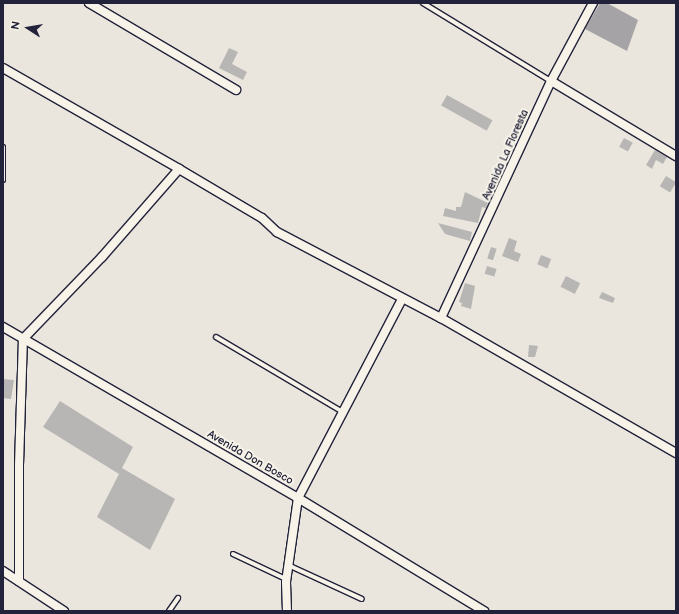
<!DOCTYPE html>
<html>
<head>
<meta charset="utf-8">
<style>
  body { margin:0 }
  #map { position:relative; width:679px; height:614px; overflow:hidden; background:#eae6de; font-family:"Balsamiq Sans",sans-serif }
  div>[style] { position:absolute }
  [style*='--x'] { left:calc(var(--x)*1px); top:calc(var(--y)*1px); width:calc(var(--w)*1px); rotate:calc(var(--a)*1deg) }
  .water>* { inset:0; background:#a6a3a6 }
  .building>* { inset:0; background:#b8b6b5; transform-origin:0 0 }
  .roads { filter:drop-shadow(1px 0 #22223b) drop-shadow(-1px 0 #22223b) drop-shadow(0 1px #22223b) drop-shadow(0 -1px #22223b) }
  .lane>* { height:4px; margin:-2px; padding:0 2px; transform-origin:2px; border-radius:2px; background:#f7f3e8 }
  .street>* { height:8px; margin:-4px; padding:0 4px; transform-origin:4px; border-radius:4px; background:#f7f3e8 }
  span { translate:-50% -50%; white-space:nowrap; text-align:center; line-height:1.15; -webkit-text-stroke:4px #f7f3e8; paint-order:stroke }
  .street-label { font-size:11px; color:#22223b }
  .frame { position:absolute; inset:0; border:4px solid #22223b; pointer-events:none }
  .north { position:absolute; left:8px; top:8px; width:40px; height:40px; -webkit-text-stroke:3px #f7f3e8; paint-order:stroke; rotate:282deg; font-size:11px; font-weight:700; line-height:16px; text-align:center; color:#22223b }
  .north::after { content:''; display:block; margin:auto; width:14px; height:18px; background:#22223b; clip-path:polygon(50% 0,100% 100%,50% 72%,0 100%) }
</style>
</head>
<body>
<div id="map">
  <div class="water">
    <i style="clip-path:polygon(600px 3px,607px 3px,638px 20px,627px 51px,585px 29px)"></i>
  </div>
  <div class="building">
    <i style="clip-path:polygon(229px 48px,238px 52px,232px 64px,247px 72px,243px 80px,219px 68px)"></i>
    <i style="left:447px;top:95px;width:52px;height:12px;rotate:29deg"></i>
    <i style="left:624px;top:138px;width:10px;height:10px;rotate:29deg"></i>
    <i style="clip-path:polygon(655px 150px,667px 157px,663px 164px,656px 160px,652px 169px,646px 165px)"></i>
    <i style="left:666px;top:176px;width:12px;height:12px;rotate:31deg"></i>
    <i style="clip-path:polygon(465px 192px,488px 203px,486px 208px,482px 207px,478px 223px,443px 216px,445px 208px,456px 211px,456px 207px,461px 207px)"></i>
    <i style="clip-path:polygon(438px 223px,472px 232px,470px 241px,445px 234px)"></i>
    <i style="clip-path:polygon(509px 238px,517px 241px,514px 251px,521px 254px,518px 262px,502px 256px)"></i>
    <i style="left:491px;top:247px;width:6px;height:12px;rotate:18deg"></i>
    <i style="left:541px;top:255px;width:11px;height:10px;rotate:22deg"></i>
    <i style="left:487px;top:266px;width:10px;height:8px;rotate:17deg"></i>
    <i style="left:566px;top:276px;width:16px;height:12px;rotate:27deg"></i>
    <i style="clip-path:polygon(465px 283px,475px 286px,471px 309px,461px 306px,462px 303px,459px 302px)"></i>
    <i style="clip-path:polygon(602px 292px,615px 298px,613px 303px,599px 298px)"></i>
    <i style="clip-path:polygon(529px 345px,538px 346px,535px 357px,528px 357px)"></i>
    <i style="clip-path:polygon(3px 379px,14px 380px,11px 399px,3px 398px)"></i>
    <i style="clip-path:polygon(60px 401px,133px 447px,122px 468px,175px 499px,150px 550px,97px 517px,119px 474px,43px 427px)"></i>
  </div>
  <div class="roads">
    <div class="lane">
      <i style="--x:423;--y:3;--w:150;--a:31.4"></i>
      <i style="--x:3;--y:147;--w:33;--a:90"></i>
      <i style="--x:216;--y:337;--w:147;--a:30.6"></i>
      <i style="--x:233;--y:554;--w:59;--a:25.3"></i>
      <i style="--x:288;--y:565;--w:81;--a:24.7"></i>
      <i style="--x:169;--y:611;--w:16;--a:-55"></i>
    </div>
    <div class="street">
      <i style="--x:89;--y:3;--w:171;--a:30.6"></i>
      <i style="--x:3;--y:68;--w:203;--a:29.8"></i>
      <i style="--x:179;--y:169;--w:96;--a:30.6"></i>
      <i style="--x:262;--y:218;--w:21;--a:43"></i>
      <i style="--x:277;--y:232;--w:185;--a:27.7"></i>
      <i style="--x:441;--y:318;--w:271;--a:29.9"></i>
      <i style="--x:551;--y:81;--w:146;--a:31"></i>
      <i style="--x:441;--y:318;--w:261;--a:-65.1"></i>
      <i style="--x:551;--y:81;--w:89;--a:-61.7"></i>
      <i style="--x:3;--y:327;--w:341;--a:30.1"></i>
      <i style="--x:298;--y:498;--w:218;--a:31.3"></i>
      <i style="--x:3;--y:571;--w:73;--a:33.3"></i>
      <i style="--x:19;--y:581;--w:116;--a:-90"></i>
      <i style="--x:19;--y:465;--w:126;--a:-88.2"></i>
      <i style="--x:23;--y:339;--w:114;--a:-46.1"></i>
      <i style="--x:102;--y:257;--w:117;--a:-48.8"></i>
      <i style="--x:287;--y:611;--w:29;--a:-92"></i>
      <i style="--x:286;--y:582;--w:85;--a:-81.9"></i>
      <i style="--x:298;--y:498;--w:225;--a:-62.4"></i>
    </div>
  </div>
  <div class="street-label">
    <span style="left:506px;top:155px;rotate:-66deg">Avenida La Floresta</span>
    <span style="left:250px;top:458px;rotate:30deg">Avenida Don Bosco</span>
  </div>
  <div class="frame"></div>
  <div class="north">N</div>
</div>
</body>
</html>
